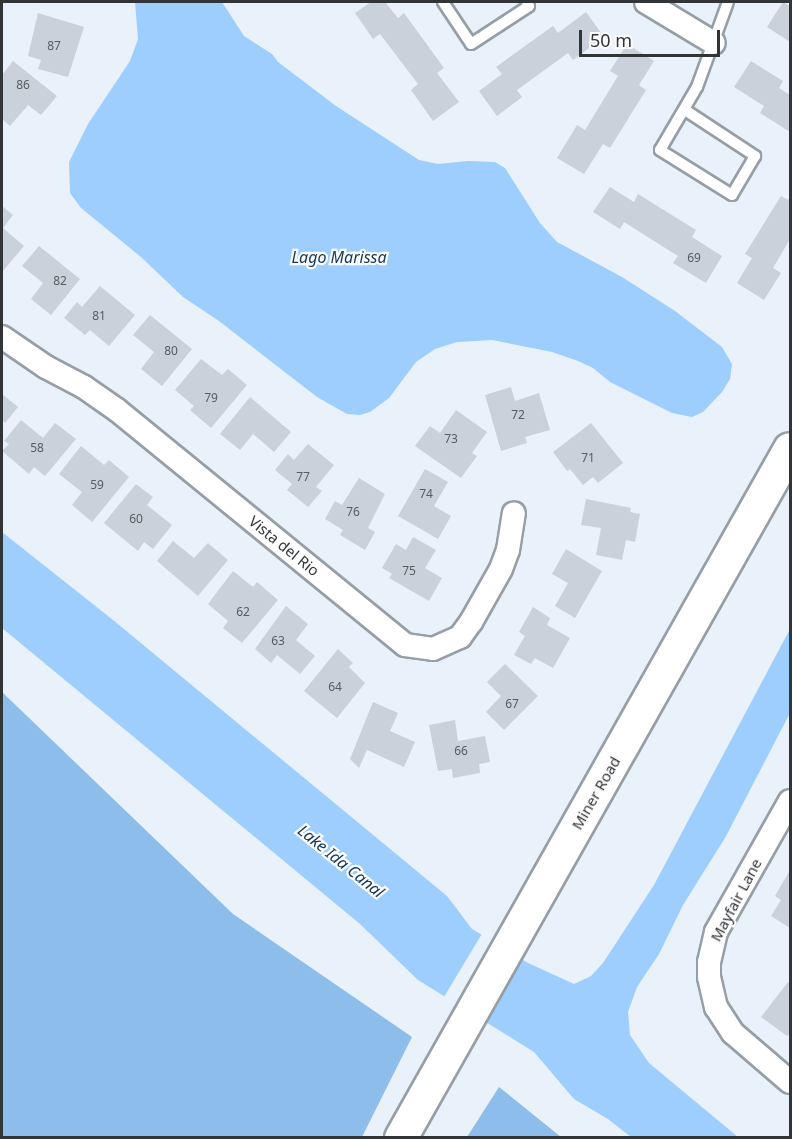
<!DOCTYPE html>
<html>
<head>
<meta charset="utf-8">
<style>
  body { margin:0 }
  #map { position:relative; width:792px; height:1139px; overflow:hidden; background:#e9f1fa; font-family:"Noto Sans",sans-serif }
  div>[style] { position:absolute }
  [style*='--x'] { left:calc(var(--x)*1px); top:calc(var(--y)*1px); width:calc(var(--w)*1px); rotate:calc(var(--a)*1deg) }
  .forest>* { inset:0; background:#8cbdeb }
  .water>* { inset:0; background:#9dcefd }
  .pier>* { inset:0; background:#e9f1fa; transform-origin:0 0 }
  .building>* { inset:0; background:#c9d1da }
  .roads { filter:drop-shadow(2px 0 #969ea6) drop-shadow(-2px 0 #969ea6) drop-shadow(0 2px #969ea6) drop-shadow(0 -2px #969ea6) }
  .lane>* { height:10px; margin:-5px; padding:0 5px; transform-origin:5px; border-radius:5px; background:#fff }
  .street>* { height:22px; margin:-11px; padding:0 11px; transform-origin:11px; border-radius:11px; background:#fff }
  .secondary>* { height:32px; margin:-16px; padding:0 16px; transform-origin:16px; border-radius:16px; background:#fff }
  span { translate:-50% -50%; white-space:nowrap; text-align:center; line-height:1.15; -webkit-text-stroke:4.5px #fdfdfd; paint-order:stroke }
  .number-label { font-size:12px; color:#585c60 }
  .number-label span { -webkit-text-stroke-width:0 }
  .street-label { font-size:15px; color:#323538 }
  .water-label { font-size:16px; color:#133756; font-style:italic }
  .frame { position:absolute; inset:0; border:3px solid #323538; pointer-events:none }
  .scale { position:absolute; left:579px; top:30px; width:141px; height:27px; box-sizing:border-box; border:3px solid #323538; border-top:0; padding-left:8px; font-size:18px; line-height:21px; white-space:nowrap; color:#323538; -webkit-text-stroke:4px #fdfdfd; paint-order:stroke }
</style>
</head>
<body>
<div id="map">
  <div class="forest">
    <i style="clip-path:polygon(2px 692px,233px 914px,412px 1037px,362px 1137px,2px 1137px)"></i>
    <i style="clip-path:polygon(499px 1087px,561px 1137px,467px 1137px)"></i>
  </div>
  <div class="water">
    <i style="clip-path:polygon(135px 2px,222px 2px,244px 36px,272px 54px,278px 62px,336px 106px,419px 160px,438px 164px,468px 161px,495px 162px,505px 168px,540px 223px,557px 242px,622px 277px,675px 311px,722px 347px,732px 364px,730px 379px,722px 392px,703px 412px,692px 417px,672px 413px,610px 382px,593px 368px,578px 361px,552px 352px,492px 340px,457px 342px,435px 349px,416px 362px,389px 398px,370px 412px,360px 415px,347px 414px,317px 397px,219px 321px,183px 297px,141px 257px,81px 208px,70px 193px,69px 162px,88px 124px,130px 61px,138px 39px)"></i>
    <i style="clip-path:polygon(2px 532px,113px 620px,447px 896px,472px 929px,528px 963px,574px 984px,591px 976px,603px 963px,654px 885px,790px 629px,790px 713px,725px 838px,683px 905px,659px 954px,637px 987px,628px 1012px,630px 1035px,649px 1063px,738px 1137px,631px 1137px,608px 1119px,574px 1099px,534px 1052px,418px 980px,360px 924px,2px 628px)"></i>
  </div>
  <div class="pier">
    <i style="left:483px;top:932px;width:44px;height:79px;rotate:31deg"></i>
  </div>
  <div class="building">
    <i style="clip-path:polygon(371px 2px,385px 2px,398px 18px,404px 13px,444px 68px,437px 73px,459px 102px,433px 121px,411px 90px,418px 84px,380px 34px,373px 39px,355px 13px)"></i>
    <i style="clip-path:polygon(783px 2px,790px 6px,790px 42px,767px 27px)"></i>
    <i style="clip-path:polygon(586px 12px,604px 37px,573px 60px,568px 53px,517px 90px,522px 97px,497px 116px,479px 91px,502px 74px,496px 67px,553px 26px,558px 33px)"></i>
    <i style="clip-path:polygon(38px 13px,84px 27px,68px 77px,38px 69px,41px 60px,28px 56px)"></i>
    <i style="clip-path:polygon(627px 44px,654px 61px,639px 85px,646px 90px,610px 148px,603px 144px,584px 174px,557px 158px,577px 125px,585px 130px,618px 76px,610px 71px)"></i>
    <i style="clip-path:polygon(13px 61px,57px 96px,41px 115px,28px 105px,10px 126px,2px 119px,2px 75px)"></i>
    <i style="clip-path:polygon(751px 61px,783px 81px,779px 88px,790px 95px,790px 132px,760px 113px,764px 106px,734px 87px)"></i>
    <i style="clip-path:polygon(610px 187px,634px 202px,638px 194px,696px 230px,692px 237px,722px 256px,706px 283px,673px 263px,678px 256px,624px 222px,620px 229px,593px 212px)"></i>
    <i style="clip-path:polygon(781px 196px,788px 200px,790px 196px,790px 239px,773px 268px,781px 273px,764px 300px,737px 283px,752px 258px,745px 254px)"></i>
    <i style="clip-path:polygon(2px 206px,13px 215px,3px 228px,24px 246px,3px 271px)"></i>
    <i style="clip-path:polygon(39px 246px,80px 279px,51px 315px,31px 299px,43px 283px,22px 266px)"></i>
    <i style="clip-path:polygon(100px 286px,135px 315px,109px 346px,90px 330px,85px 335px,64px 318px,77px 302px,82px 307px)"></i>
    <i style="clip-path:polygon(150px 315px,192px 349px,162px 386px,141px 369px,154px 352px,133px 335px)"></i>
    <i style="clip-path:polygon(201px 359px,222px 375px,228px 369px,247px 385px,211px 428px,190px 410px,194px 406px,175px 390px)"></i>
    <i style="clip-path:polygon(511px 387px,515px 401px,539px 393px,550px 430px,525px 437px,527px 443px,501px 451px,485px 395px)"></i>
    <i style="clip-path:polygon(2px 394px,18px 407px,5px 423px,2px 420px)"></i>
    <i style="clip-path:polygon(250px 397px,291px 432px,274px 452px,253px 434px,240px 450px,220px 434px)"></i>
    <i style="clip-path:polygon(456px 410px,487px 432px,472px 453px,477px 456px,461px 478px,415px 446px,430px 426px,440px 433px)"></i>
    <i style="clip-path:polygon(21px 420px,43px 438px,55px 423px,76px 439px,45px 476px,34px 467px,29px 474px,2px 451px,9px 444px,4px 441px)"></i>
    <i style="clip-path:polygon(591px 423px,623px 463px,598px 483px,593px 477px,583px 485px,570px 469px,567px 471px,553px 452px)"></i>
    <i style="clip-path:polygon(308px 444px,334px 465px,316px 487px,322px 491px,308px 507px,287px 490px,292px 484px,275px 470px,288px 454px,294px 460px)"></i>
    <i style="clip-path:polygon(81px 446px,104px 465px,109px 460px,129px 477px,92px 522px,72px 505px,82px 492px,59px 474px)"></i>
    <i style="clip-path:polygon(425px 469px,448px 482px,434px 506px,451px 516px,438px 539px,398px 516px)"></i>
    <i style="clip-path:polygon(359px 478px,385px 494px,368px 528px,375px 532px,365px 550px,340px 535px,343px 530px,325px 519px,335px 501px,342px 505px)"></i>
    <i style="clip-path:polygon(136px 484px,153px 497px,147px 505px,172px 525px,153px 549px,144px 542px,138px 551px,104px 523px)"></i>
    <i style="clip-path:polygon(586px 499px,631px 508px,630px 512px,640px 514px,635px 542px,626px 540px,622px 560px,596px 555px,601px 528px,581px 525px)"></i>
    <i style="clip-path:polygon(413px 537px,436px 550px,425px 568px,442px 578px,429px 601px,389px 578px,392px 574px,382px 568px,396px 544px,406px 550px)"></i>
    <i style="clip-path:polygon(173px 541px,194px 558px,208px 543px,228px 560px,198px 596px,157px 561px)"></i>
    <i style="clip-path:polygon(566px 549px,602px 571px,575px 618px,555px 606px,568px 583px,552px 574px)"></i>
    <i style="clip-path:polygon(233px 571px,253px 587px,257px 582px,278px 600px,242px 643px,223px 628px,228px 621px,208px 604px)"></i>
    <i style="clip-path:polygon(286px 606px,308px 624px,296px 640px,315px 656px,300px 674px,277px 655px,271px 663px,255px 649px)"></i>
    <i style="clip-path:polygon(533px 607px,550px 618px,547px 625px,570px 638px,553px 668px,535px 658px,531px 664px,514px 655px,525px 636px,519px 632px)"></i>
    <i style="clip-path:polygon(338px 649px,353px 663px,349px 667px,365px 683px,337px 718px,304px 691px)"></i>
    <i style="clip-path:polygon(505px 664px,538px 696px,504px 730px,486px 712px,501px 696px,487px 682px)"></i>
    <i style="clip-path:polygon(373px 702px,398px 713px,390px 731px,415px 742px,404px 767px,367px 750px,359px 768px,350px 759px)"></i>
    <i style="clip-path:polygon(455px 720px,458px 741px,485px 736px,490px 762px,479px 764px,480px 773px,453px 778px,452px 769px,438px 771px,429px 725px)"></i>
    <i style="clip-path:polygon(790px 870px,790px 928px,771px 916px,781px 900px,775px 896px)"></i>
    <i style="clip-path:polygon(788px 982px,790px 983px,790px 1034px,787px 1036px,761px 1017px)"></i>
  </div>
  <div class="roads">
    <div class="lane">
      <i style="--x:443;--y:2;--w:50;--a:56.3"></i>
      <i style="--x:471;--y:44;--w:69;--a:-33.2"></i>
      <i style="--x:529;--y:6;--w:4;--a:-117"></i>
      <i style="--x:685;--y:110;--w:84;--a:33.3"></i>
      <i style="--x:755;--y:156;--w:45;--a:120.5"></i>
      <i style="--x:732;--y:195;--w:85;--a:-148"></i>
      <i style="--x:660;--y:150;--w:73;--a:-59.6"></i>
      <i style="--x:697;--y:87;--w:90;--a:-70"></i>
    </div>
    <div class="street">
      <i style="--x:646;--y:2;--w:79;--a:31.1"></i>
      <i style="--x:2;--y:337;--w:53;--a:34.3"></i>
      <i style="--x:46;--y:367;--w:43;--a:27.8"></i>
      <i style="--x:84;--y:387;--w:40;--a:34.9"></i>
      <i style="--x:117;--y:410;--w:372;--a:39.2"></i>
      <i style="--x:405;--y:645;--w:28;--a:8"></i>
      <i style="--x:433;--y:649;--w:30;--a:-24"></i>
      <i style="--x:460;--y:637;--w:19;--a:-54"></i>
      <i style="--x:471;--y:622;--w:61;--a:-60.5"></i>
      <i style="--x:501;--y:569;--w:20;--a:-70"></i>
      <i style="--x:508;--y:550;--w:37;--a:-81"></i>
      <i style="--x:790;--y:801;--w:150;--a:119.5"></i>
      <i style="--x:716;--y:932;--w:31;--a:103"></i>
      <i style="--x:709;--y:962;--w:15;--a:90"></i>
      <i style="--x:709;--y:977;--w:31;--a:77"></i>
      <i style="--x:716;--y:1007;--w:31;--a:57"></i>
      <i style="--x:733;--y:1033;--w:75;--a:40.7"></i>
    </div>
    <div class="secondary">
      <i style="--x:401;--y:1138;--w:791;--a:-60.55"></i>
    </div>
  </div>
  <div class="number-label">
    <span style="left:54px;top:46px">87</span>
    <span style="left:23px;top:85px">86</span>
    <span style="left:694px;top:258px">69</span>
    <span style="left:60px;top:281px">82</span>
    <span style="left:99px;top:316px">81</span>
    <span style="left:171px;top:351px">80</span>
    <span style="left:211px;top:398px">79</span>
    <span style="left:518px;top:415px">72</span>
    <span style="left:451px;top:439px">73</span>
    <span style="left:37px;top:448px">58</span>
    <span style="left:588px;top:458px">71</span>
    <span style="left:303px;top:477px">77</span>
    <span style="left:97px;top:485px">59</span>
    <span style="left:426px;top:494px">74</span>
    <span style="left:353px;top:512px">76</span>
    <span style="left:136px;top:519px">60</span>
    <span style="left:409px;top:571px">75</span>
    <span style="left:243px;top:612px">62</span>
    <span style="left:278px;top:641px">63</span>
    <span style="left:335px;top:687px">64</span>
    <span style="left:512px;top:704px">67</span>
    <span style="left:461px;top:751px">66</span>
  </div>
  <div class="street-label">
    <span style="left:284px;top:546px;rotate:39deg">Vista del Rio</span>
    <span style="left:596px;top:793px;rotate:-60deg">Miner Road</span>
    <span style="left:736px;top:900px;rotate:-62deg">Mayfair Lane</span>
  </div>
  <div class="water-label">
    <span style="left:339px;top:257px">Lago Marissa</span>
    <span style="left:341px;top:861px;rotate:39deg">Lake Ida Canal</span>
  </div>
  <div class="frame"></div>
  <div class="scale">50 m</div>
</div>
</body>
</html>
